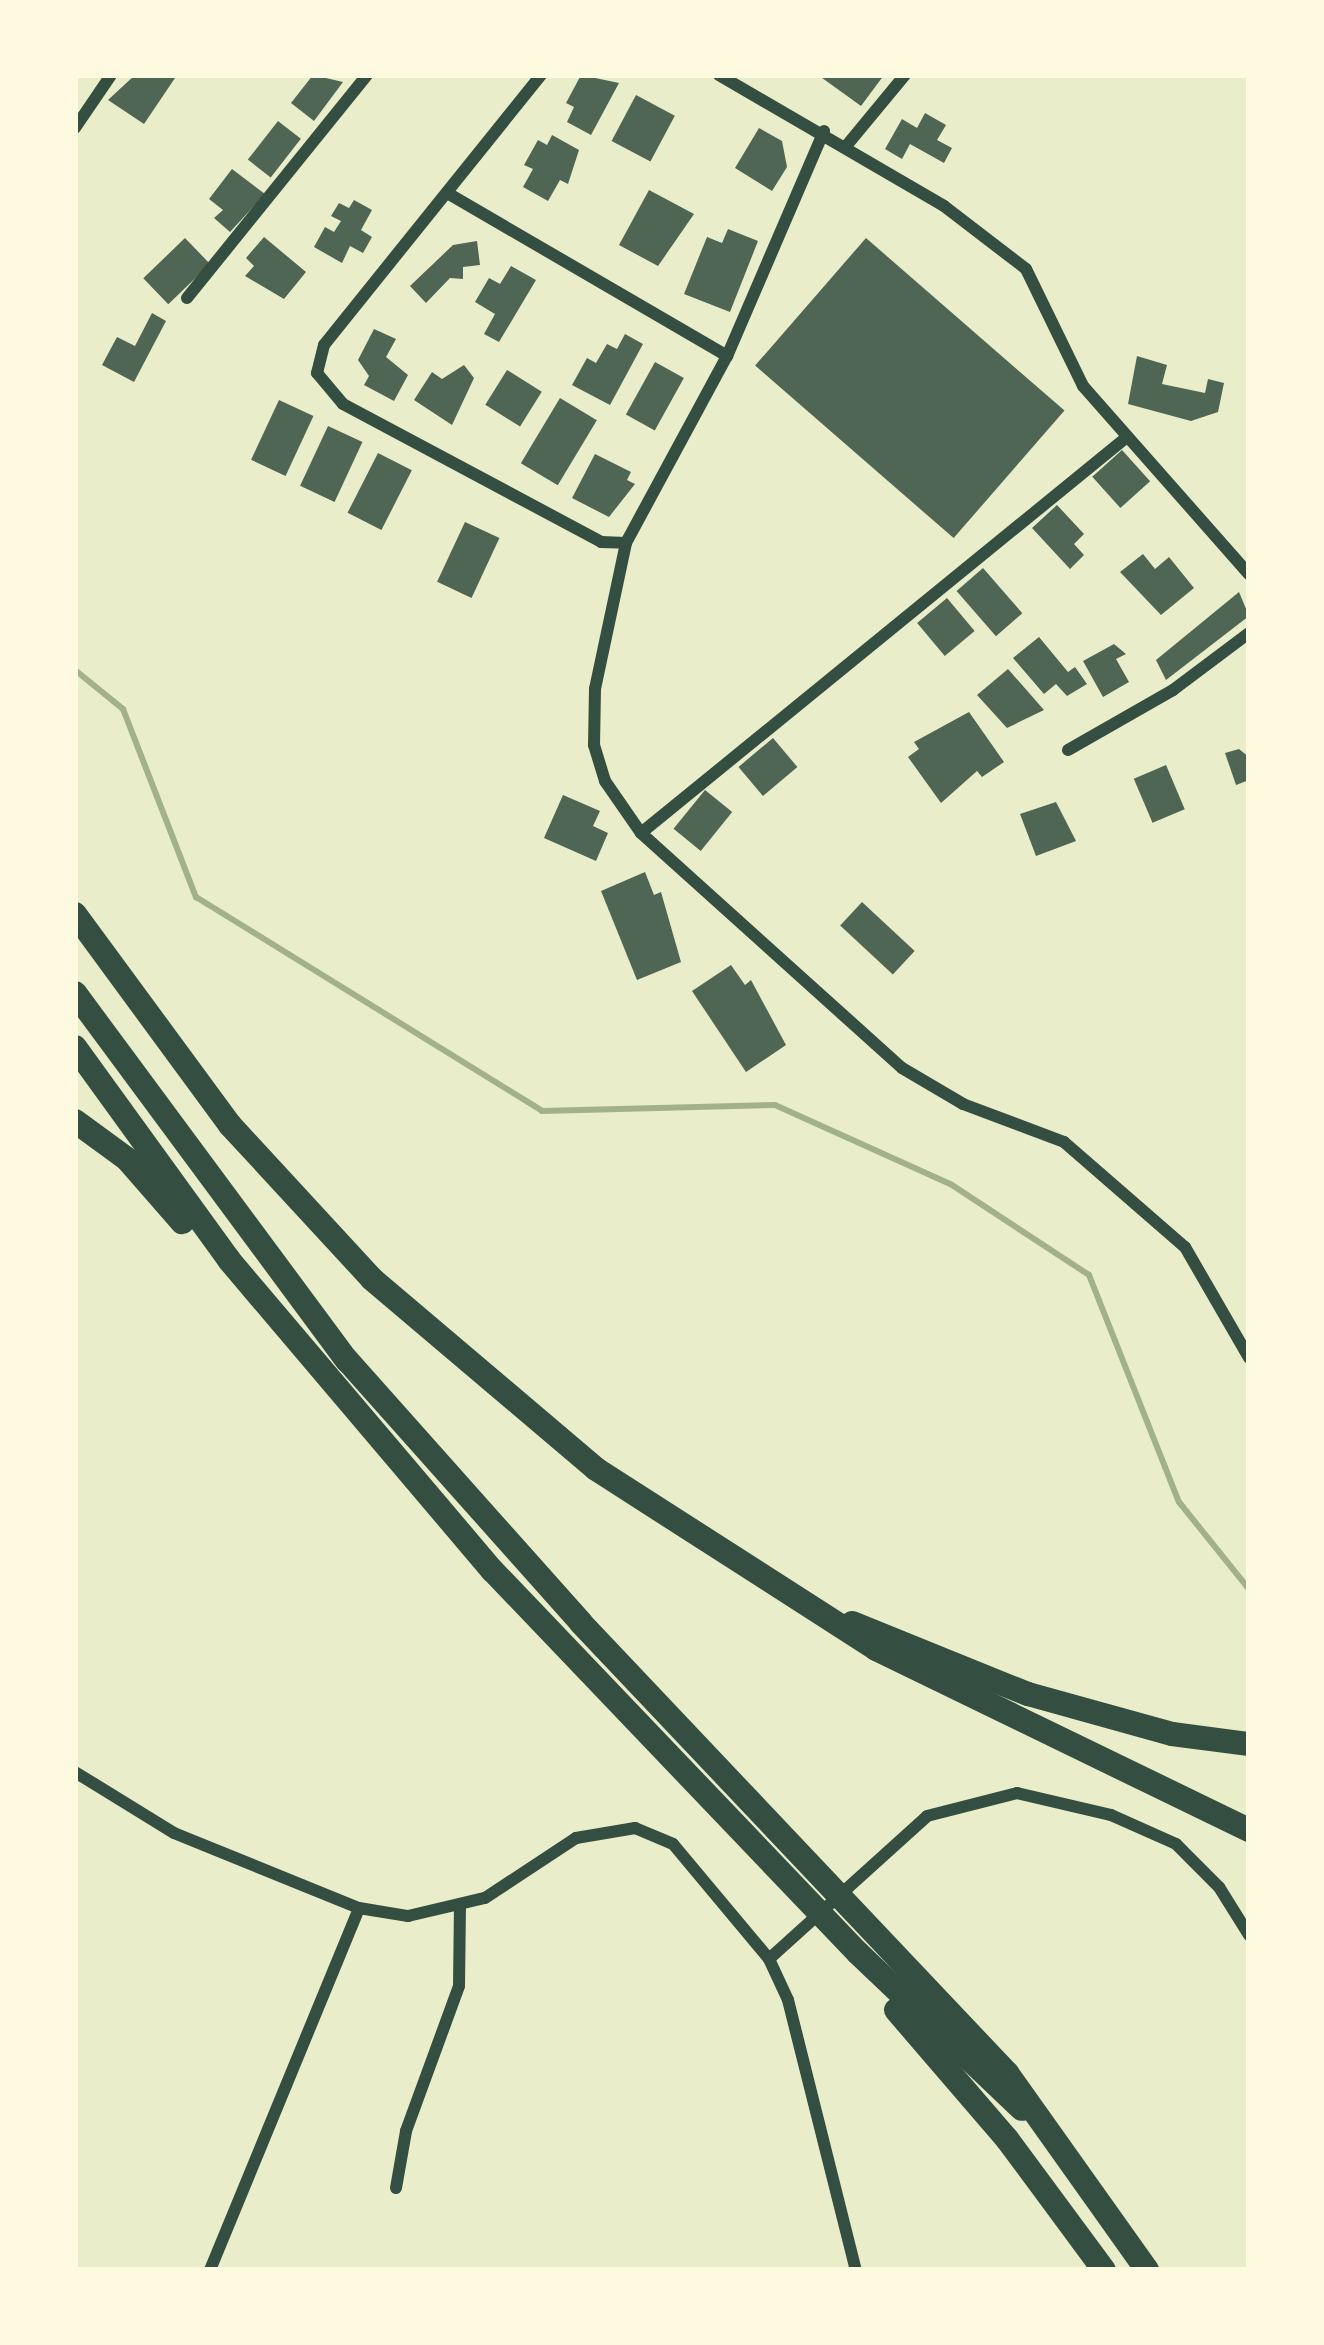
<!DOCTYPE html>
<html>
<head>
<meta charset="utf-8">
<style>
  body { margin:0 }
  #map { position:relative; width:1324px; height:2345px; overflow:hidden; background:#e9edc9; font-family:Roboto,sans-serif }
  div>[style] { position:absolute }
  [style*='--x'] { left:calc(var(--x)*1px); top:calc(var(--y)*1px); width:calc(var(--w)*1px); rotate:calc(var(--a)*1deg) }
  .stream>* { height:6px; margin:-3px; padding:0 3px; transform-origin:3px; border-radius:3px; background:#a3b18a }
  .building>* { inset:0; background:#4f6655; transform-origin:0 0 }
  .minor>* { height:12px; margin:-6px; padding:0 6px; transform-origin:6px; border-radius:6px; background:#344e41 }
  .motorway>* { height:24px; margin:-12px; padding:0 12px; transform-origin:12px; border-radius:12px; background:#344e41 }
  span { translate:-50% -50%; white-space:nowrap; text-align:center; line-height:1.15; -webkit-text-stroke:12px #fefae0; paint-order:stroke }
  .frame { position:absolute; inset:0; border:78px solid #fefae0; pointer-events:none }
</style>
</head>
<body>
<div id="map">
  <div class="stream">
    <i style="--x:75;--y:670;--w:62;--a:39.1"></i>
    <i style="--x:123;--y:709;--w:202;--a:68.8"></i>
    <i style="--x:196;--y:897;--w:407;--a:31.7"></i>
    <i style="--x:542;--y:1111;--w:233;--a:-1.5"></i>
    <i style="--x:775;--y:1105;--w:194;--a:24.3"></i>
    <i style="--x:952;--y:1185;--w:164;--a:33.3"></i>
    <i style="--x:1089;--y:1275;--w:244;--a:68.4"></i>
    <i style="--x:1179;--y:1502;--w:112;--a:51.2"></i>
  </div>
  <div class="building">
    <i style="clip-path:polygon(135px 75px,175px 78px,144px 124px,108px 100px)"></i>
    <i style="clip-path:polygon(313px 75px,343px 82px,314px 121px,291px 103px)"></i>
    <i style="clip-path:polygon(581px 75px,619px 83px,591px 135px,567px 122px,574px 107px,566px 103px)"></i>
    <i style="clip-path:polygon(818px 75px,884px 75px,861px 106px)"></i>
    <i style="left:636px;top:95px;width:44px;height:52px;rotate:28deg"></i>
    <i style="clip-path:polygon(925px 113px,946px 125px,937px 140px,952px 148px,944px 163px,910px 144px,902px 159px,885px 149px,902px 119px,917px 128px)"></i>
    <i style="left:278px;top:121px;width:29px;height:49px;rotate:38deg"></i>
    <i style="clip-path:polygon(759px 128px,782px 141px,787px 167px,772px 191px,735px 168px)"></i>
    <i style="clip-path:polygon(552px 135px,579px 150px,568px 184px,560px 180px,548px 201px,523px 187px,533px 169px,524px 165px,538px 140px,547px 145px)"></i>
    <i style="clip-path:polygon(232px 169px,265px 194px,230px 232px,214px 218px,223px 210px,209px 199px)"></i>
    <i style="clip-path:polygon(649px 190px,694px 214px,658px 266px,619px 245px)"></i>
    <i style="clip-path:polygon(354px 200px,372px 210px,361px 230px,372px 237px,363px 253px,350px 246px,342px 263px,314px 247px,325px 227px,334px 232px,341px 221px,331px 216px,339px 203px,349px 208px)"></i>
    <i style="clip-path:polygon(728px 229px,758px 241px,730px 312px,684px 294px,707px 237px,722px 243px)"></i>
    <i style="clip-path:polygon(264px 237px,306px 272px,284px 299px,245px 276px,254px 266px,246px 258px)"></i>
    <i style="left:185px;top:238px;width:36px;height:58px;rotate:46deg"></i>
    <i style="left:866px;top:238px;width:263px;height:169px;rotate:41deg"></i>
    <i style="clip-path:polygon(477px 241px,480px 265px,463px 267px,463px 279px,450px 278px,426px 303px,410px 286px,453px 245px)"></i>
    <i style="clip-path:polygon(511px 266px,536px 280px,499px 342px,484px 334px,495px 314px,475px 302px,489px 278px,500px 284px)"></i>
    <i style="clip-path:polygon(152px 313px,166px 321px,134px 382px,102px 365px,117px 337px,135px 346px)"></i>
    <i style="clip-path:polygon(374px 329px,396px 339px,386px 357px,408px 375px,394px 401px,364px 385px,369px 376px,358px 360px)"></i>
    <i style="clip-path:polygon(625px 334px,643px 344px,610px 405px,572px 385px,587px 358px,596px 363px,607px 344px,617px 349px)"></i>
    <i style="clip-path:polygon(1137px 356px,1167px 365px,1162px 384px,1205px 393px,1208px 379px,1224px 383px,1218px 412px,1191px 421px,1128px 404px)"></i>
    <i style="left:655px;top:362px;width:33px;height:60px;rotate:29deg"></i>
    <i style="clip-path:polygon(464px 365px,474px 378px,452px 425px,414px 400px,432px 372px,442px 379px)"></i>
    <i style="left:507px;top:370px;width:41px;height:41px;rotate:32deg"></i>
    <i style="left:560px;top:398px;width:43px;height:76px;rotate:31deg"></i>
    <i style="left:279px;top:400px;width:38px;height:66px;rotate:25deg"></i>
    <i style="left:328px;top:426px;width:38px;height:66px;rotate:25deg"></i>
    <i style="left:1122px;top:450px;width:42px;height:40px;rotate:48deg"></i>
    <i style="left:378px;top:453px;width:38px;height:67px;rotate:27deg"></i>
    <i style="clip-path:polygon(595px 454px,631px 472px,627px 480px,635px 484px,609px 517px,572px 498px)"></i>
    <i style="clip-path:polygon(1057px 505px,1084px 534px,1074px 544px,1084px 555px,1070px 569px,1032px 528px)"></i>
    <i style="left:465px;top:522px;width:38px;height:66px;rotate:25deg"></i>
    <i style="clip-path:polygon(1143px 554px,1155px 569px,1169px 557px,1194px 588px,1161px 615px,1120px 572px)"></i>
    <i style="left:983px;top:568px;width:60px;height:35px;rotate:49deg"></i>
    <i style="clip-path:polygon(1239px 592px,1249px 616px,1166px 680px,1156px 660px)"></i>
    <i style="left:947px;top:598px;width:43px;height:39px;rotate:50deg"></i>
    <i style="clip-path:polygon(1039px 637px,1068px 672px,1075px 667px,1087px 684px,1067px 696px,1056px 684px,1044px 694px,1013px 658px)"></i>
    <i style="clip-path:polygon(1114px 644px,1126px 654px,1116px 659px,1129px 682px,1103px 697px,1083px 661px)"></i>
    <i style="clip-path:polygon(1008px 669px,1044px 710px,1007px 728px,977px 695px)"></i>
    <i style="clip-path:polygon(969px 712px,1004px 762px,982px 777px,977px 771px,941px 803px,908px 757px,919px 749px,914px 742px)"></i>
    <i style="left:773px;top:738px;width:38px;height:45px;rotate:50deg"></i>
    <i style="clip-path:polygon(1239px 749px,1249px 757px,1249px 780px,1236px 785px,1225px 753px)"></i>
    <i style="left:1166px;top:765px;width:48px;height:35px;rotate:67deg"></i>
    <i style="left:705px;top:790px;width:35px;height:50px;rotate:39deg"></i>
    <i style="clip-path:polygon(563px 795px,600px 811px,593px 826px,608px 833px,596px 861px,544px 838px)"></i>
    <i style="clip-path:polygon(1056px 802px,1076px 841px,1036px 856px,1020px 814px)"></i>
    <i style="clip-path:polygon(645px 872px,654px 895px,661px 892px,681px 962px,637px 980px,601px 891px)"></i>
    <i style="left:862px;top:902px;width:72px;height:32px;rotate:43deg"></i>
    <i style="clip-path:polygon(731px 965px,745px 985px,751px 980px,786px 1045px,746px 1072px,692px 991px)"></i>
  </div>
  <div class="minor">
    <i style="--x:541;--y:75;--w:346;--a:128.8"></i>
    <i style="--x:324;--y:345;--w:29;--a:104"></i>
    <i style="--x:317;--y:373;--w:40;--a:50"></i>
    <i style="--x:343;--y:404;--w:293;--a:28.1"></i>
    <i style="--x:601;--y:542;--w:25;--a:2"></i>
    <i style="--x:719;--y:75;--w:260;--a:30.2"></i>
    <i style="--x:944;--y:206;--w:103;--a:37.5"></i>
    <i style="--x:1026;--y:269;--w:130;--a:64"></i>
    <i style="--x:1083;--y:386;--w:251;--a:48.6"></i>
    <i style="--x:75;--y:128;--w:64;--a:-55.8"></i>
    <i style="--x:824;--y:131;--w:245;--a:113.3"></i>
    <i style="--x:727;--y:356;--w:213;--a:118.4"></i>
    <i style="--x:626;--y:543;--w:149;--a:102"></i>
    <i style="--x:595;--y:689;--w:56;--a:91"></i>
    <i style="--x:594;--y:745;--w:38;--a:73"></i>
    <i style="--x:605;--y:781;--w:63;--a:55.3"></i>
    <i style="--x:641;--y:833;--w:351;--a:42"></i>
    <i style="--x:902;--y:1068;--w:71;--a:30.5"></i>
    <i style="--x:963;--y:1104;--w:108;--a:20.6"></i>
    <i style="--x:1064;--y:1142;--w:160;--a:41"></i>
    <i style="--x:1185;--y:1247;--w:128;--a:60"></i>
    <i style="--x:847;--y:145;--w:91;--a:-50.4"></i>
    <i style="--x:449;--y:194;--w:322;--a:30.2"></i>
    <i style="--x:187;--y:298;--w:287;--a:-51.1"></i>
    <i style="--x:1068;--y:750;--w:121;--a:-29.7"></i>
    <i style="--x:1173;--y:690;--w:95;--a:-36.9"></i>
    <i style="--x:641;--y:833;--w:627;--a:-39.17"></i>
    <i style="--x:75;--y:1772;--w:116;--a:31.6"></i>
    <i style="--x:174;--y:1833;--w:200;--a:22.1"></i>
    <i style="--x:359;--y:1908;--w:50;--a:9.3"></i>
    <i style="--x:408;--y:1916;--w:79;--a:-13.2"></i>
    <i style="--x:485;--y:1898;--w:109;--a:-33.4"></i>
    <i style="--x:576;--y:1838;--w:60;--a:-9.6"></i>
    <i style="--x:635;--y:1828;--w:41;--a:22.8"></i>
    <i style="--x:673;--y:1844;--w:150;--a:50.1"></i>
    <i style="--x:769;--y:1959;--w:45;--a:65.1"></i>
    <i style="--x:788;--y:2000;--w:278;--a:75.9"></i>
    <i style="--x:769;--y:1959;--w:213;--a:-42.1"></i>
    <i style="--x:927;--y:1816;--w:93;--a:-14.3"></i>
    <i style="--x:1017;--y:1793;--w:97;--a:13.2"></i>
    <i style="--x:1111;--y:1815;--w:71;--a:24"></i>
    <i style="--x:1176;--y:1844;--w:61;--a:45"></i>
    <i style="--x:1219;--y:1887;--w:57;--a:58"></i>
    <i style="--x:396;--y:2188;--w:58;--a:-80"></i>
    <i style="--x:406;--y:2131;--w:154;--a:-69.9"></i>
    <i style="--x:459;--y:1986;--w:77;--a:-89.3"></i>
    <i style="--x:210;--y:2270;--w:391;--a:-67.6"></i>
  </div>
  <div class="motorway">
    <i style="--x:75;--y:914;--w:262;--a:53.7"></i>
    <i style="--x:230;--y:1125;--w:209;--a:47.3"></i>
    <i style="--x:372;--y:1279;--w:294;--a:40.3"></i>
    <i style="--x:596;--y:1469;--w:333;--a:32.7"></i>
    <i style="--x:876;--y:1649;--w:415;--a:25.9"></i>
    <i style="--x:75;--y:993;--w:457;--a:53.5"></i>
    <i style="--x:347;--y:1360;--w:352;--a:48.3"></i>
    <i style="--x:581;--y:1623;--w:620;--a:46.57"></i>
    <i style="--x:1007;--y:2073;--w:242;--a:54.6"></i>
    <i style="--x:75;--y:1047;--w:263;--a:54.1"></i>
    <i style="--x:229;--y:1260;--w:407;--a:49.7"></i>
    <i style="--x:492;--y:1570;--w:530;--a:46.3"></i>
    <i style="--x:858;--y:1953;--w:226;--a:43.6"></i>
    <i style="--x:75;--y:1121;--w:64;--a:36.2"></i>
    <i style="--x:127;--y:1159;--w:84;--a:48.9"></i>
    <i style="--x:852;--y:1623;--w:190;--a:22"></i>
    <i style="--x:1028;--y:1694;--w:149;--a:15.5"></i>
    <i style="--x:1172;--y:1734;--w:78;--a:7.4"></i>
    <i style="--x:896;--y:2010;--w:170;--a:49.3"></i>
    <i style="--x:1007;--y:2139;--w:163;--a:53.5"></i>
  </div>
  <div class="frame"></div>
</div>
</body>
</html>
